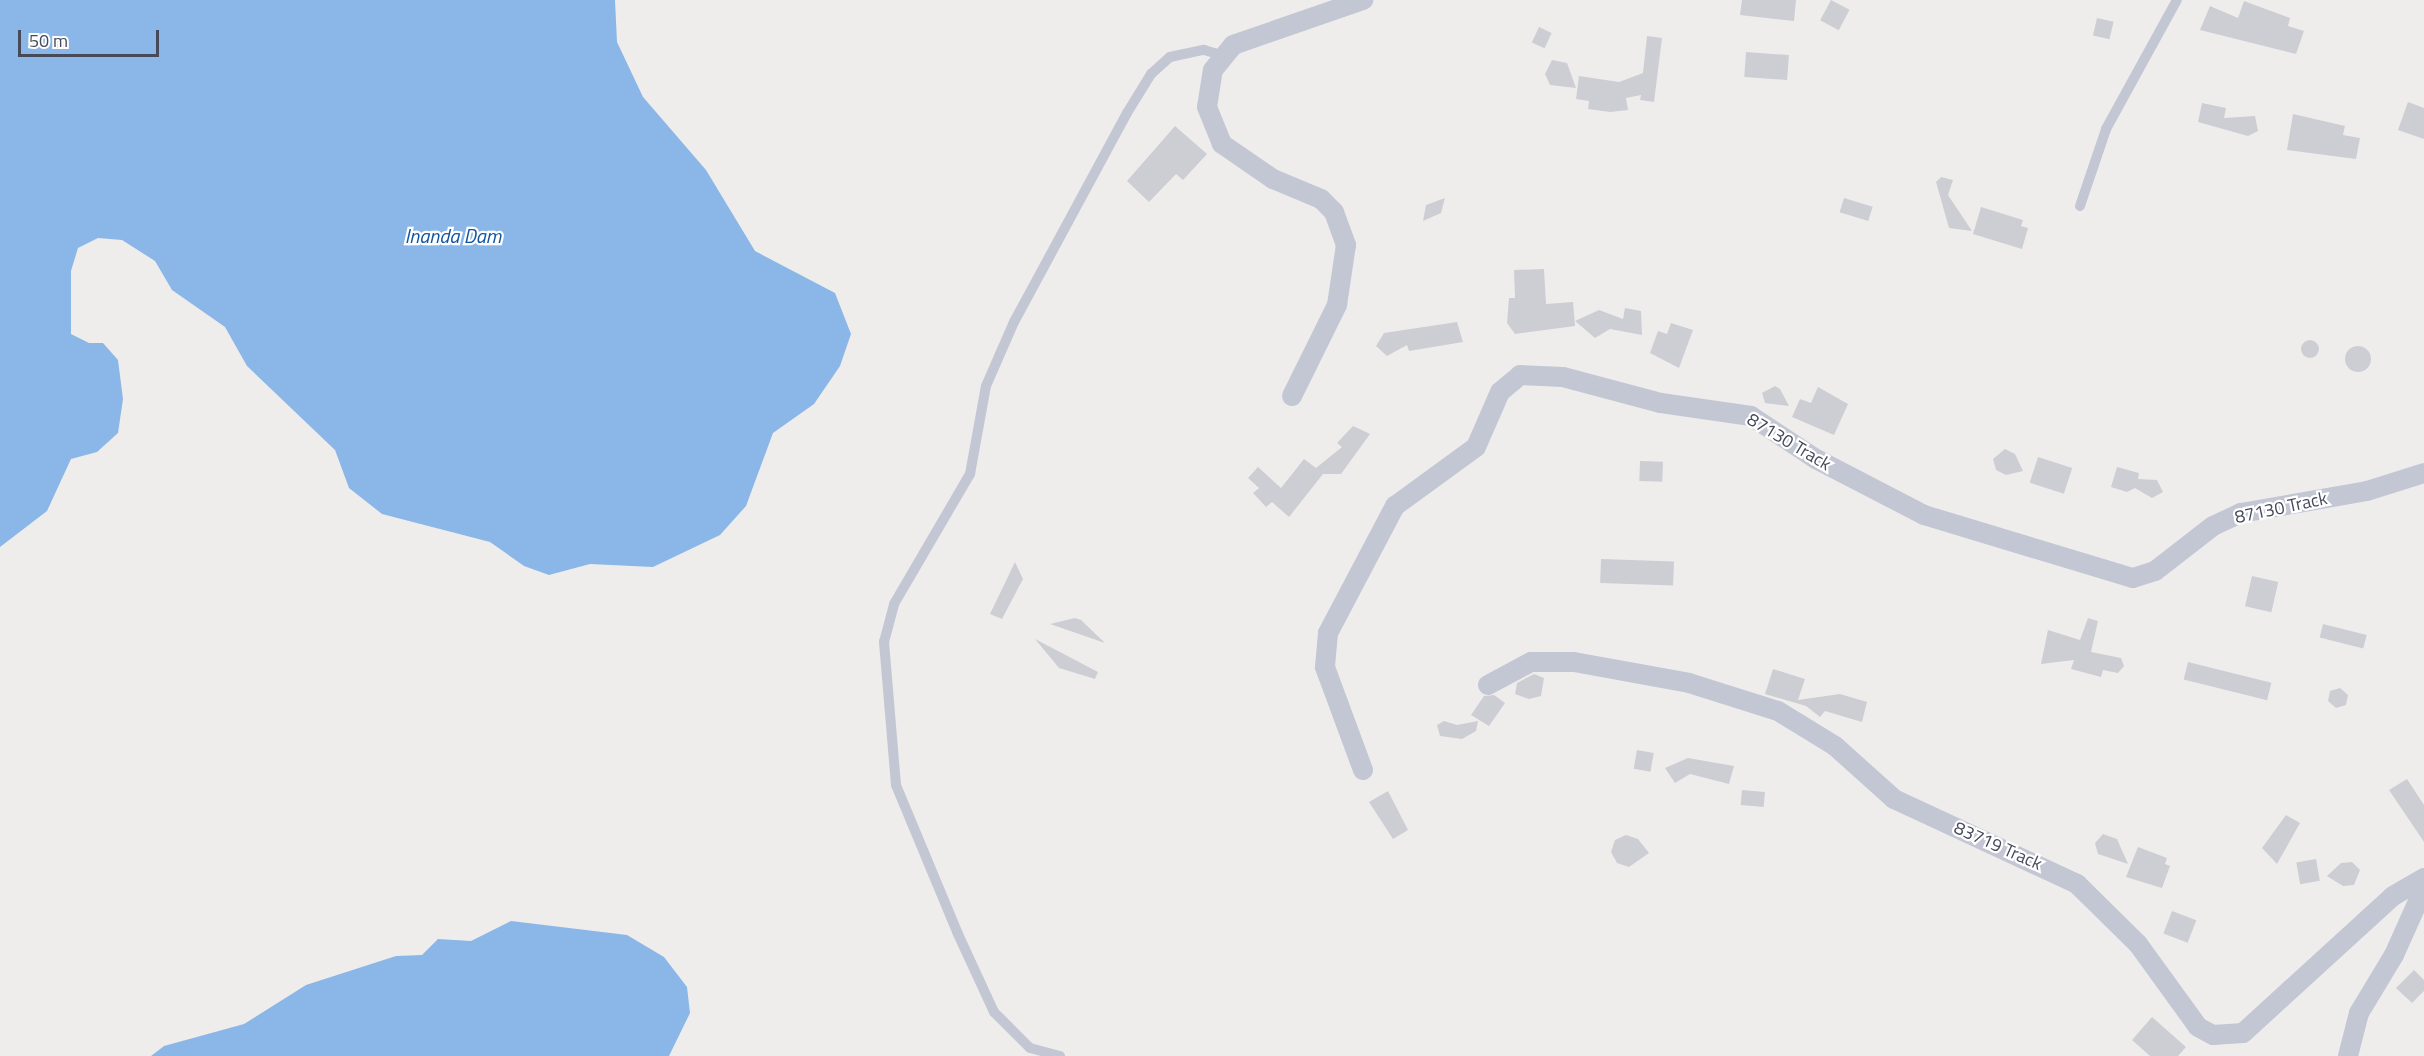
<!DOCTYPE html>
<html>
<head>
<meta charset="utf-8">
<style>
  body { margin:0 }
  #map { position:relative; width:2424px; height:1056px; overflow:hidden; background:#efedec; font-family:"Titillium Web",sans-serif }
  div>[style] { position:absolute }
  [style*='--x'] { left:calc(var(--x)*1px); top:calc(var(--y)*1px); width:calc(var(--w)*1px); rotate:calc(var(--a)*1deg) }
  .water>* { inset:0; background:#8ab7e8 }
  .building>* { inset:0; background:#cdcdd4; transform-origin:0 0 }
  .round { border-radius:50% }
  .lane>* { height:10px; margin:-5px; padding:0 5px; transform-origin:5px; border-radius:5px; background:#c3c7d4 }
  .street>* { height:20px; margin:-10px; padding:0 10px; transform-origin:10px; border-radius:10px; background:#c3c7d4 }
  span { translate:-50% -50%; white-space:nowrap; text-align:center; line-height:1.15; -webkit-text-stroke:4.5px #fff; paint-order:stroke }
  .street-label { font-size:18px; color:#464a59 }
  .water-label { font-size:20px; color:#1155a1; font-style:italic }
  .scale { position:absolute; left:18px; top:30px; width:141px; height:27px; box-sizing:border-box; border:3px solid #464a59; border-top:0; padding-left:8px; font-size:18px; line-height:21px; white-space:nowrap; color:#464a59; -webkit-text-stroke:4px #fff; paint-order:stroke }
</style>
</head>
<body>
<div id="map">
  <div class="water">
    <i style="clip-path:polygon(0 0,615px 0,617px 42px,643px 97px,706px 170px,755px 251px,835px 293px,851px 334px,840px 366px,814px 404px,773px 433px,746px 506px,720px 535px,653px 567px,590px 564px,549px 575px,524px 566px,490px 542px,382px 514px,349px 488px,335px 450px,247px 366px,225px 327px,172px 290px,155px 261px,122px 240px,98px 238px,78px 248px,71px 271px,71px 334px,89px 343px,103px 343px,118px 360px,123px 399px,118px 433px,97px 452px,71px 459px,47px 511px,0 547px)"></i>
    <i style="clip-path:polygon(511px 921px,627px 935px,664px 957px,687px 987px,690px 1013px,669px 1056px,151px 1056px,164px 1046px,244px 1024px,306px 985px,396px 956px,422px 955px,438px 939px,471px 941px)"></i>
  </div>
  <div class="building">
    <i style="clip-path:polygon(1742px 0,1796px 0,1794px 21px,1740px 15px)"></i>
    <i style="left:1831px;top:0;width:21px;height:23px;rotate:28deg"></i>
    <i style="clip-path:polygon(2244px 1px,2290px 18px,2288px 26px,2304px 31px,2296px 54px,2200px 30px,2210px 6px,2238px 18px)"></i>
    <i style="left:2097px;top:18px;width:17px;height:18px;rotate:13deg"></i>
    <i style="left:1539px;top:27px;width:14px;height:17px;rotate:25deg"></i>
    <i style="clip-path:polygon(1647px 36px,1662px 38px,1654px 102px,1640px 100px,1641px 95px,1626px 98px,1628px 110px,1610px 112px,1588px 109px,1589px 101px,1576px 99px,1579px 76px,1619px 82px,1643px 73px)"></i>
    <i style="left:1746px;top:52px;width:43px;height:25px;rotate:4deg"></i>
    <i style="clip-path:polygon(1552px 60px,1567px 63px,1576px 88px,1550px 85px,1545px 74px)"></i>
    <i style="clip-path:polygon(2408px 102px,2424px 108px,2424px 139px,2398px 130px)"></i>
    <i style="clip-path:polygon(2202px 103px,2226px 108px,2224px 118px,2255px 116px,2258px 131px,2248px 136px,2198px 122px)"></i>
    <i style="clip-path:polygon(2293px 114px,2345px 126px,2343px 135px,2360px 138px,2356px 159px,2287px 150px)"></i>
    <i style="clip-path:polygon(1175px 126px,1207px 154px,1183px 180px,1176px 174px,1149px 202px,1127px 181px)"></i>
    <i style="clip-path:polygon(1941px 177px,1953px 180px,1948px 195px,1972px 231px,1949px 228px,1936px 182px)"></i>
    <i style="clip-path:polygon(1445px 198px,1441px 213px,1423px 221px,1426px 205px)"></i>
    <i style="left:1844px;top:198px;width:30px;height:15px;rotate:17deg"></i>
    <i style="clip-path:polygon(1981px 207px,2023px 220px,2021px 226px,2028px 228px,2022px 249px,1973px 234px)"></i>
    <i style="clip-path:polygon(1544px 269px,1546px 304px,1573px 302px,1575px 326px,1515px 334px,1507px 323px,1509px 298px,1515px 298px,1514px 270px)"></i>
    <i style="clip-path:polygon(1625px 308px,1641px 311px,1642px 335px,1610px 329px,1595px 338px,1575px 321px,1599px 310px,1623px 319px)"></i>
    <i style="clip-path:polygon(1457px 322px,1463px 342px,1409px 351px,1407px 345px,1387px 356px,1376px 346px,1384px 333px)"></i>
    <i style="clip-path:polygon(1671px 323px,1693px 330px,1679px 368px,1650px 353px,1658px 331px,1667px 334px)"></i>
    <i class="round" style="left:2301px;top:340px;width:18px;height:18px"></i>
    <i class="round" style="left:2345px;top:346px;width:26px;height:26px"></i>
    <i style="clip-path:polygon(1775px 386px,1780px 389px,1789px 406px,1765px 403px,1762px 393px)"></i>
    <i style="clip-path:polygon(1818px 387px,1848px 404px,1834px 435px,1792px 417px,1800px 399px,1811px 403px)"></i>
    <i style="clip-path:polygon(1353px 426px,1370px 434px,1341px 474px,1323px 474px,1289px 517px,1272px 502px,1266px 507px,1253px 493px,1259px 488px,1248px 478px,1258px 467px,1281px 488px,1304px 459px,1316px 468px,1342px 447px,1337px 443px)"></i>
    <i style="clip-path:polygon(2005px 449px,2015px 454px,2023px 471px,2006px 475px,1996px 470px,1993px 459px)"></i>
    <i style="left:2038px;top:457px;width:36px;height:27px;rotate:18deg"></i>
    <i style="left:1640px;top:461px;width:23px;height:20px;rotate:2deg"></i>
    <i style="clip-path:polygon(2117px 467px,2139px 473px,2138px 479px,2157px 480px,2163px 492px,2152px 498px,2135px 488px,2127px 492px,2111px 487px)"></i>
    <i style="left:1601px;top:559px;width:73px;height:24px;rotate:2deg"></i>
    <i style="clip-path:polygon(1015px 562px,1023px 579px,1002px 619px,990px 614px)"></i>
    <i style="left:2252px;top:576px;width:27px;height:31px;rotate:13deg"></i>
    <i style="clip-path:polygon(1075px 618px,1081px 620px,1105px 643px,1050px 624px)"></i>
    <i style="clip-path:polygon(2088px 618px,2098px 621px,2091px 652px,2121px 658px,2124px 666px,2118px 673px,2103px 670px,2101px 677px,2071px 669px,2074px 660px,2041px 664px,2048px 630px,2080px 640px)"></i>
    <i style="left:2323px;top:624px;width:45px;height:14px;rotate:14deg"></i>
    <i style="clip-path:polygon(1035px 639px,1098px 672px,1095px 679px,1059px 668px)"></i>
    <i style="left:2188px;top:662px;width:86px;height:18px;rotate:14deg"></i>
    <i style="clip-path:polygon(1773px 669px,1805px 679px,1798px 700px,1840px 694px,1867px 702px,1862px 722px,1825px 711px,1820px 717px,1806px 706px,1765px 694px)"></i>
    <i style="clip-path:polygon(1534px 674px,1544px 678px,1541px 696px,1529px 699px,1515px 694px,1517px 683px)"></i>
    <i style="clip-path:polygon(2340px 688px,2348px 695px,2346px 705px,2336px 708px,2328px 701px,2330px 691px)"></i>
    <i style="clip-path:polygon(1494px 695px,1505px 703px,1489px 726px,1471px 715px,1484px 696px)"></i>
    <i style="clip-path:polygon(1444px 721px,1457px 725px,1478px 721px,1476px 731px,1462px 739px,1440px 736px,1437px 725px)"></i>
    <i style="left:1637px;top:750px;width:17px;height:19px;rotate:10deg"></i>
    <i style="clip-path:polygon(1688px 758px,1734px 766px,1729px 784px,1690px 774px,1675px 783px,1665px 768px)"></i>
    <i style="clip-path:polygon(2407px 779px,2424px 805px,2424px 842px,2389px 790px)"></i>
    <i style="left:1742px;top:790px;width:23px;height:15px;rotate:5deg"></i>
    <i style="clip-path:polygon(1388px 791px,1408px 830px,1393px 839px,1369px 802px)"></i>
    <i style="clip-path:polygon(2286px 815px,2300px 823px,2277px 864px,2262px 848px)"></i>
    <i style="clip-path:polygon(2103px 834px,2117px 839px,2128px 864px,2098px 854px,2095px 843px)"></i>
    <i style="clip-path:polygon(1626px 835px,1638px 839px,1649px 853px,1629px 867px,1617px 863px,1611px 852px,1615px 840px)"></i>
    <i style="clip-path:polygon(2138px 847px,2167px 858px,2165px 864px,2170px 866px,2162px 888px,2126px 877px)"></i>
    <i style="left:2316px;top:859px;width:22px;height:20px;rotate:80deg"></i>
    <i style="clip-path:polygon(2352px 862px,2360px 870px,2354px 885px,2343px 886px,2327px 876px,2341px 863px)"></i>
    <i style="left:2172px;top:911px;width:26px;height:24px;rotate:21deg"></i>
    <i style="clip-path:polygon(2414px 970px,2424px 980px,2424px 991px,2412px 1003px,2396px 988px)"></i>
    <i style="clip-path:polygon(2152px 1017px,2186px 1047px,2178px 1056px,2150px 1056px,2132px 1040px)"></i>
  </div>
  <div class="lane">
    <i style="--x:2080;--y:206;--w:81;--a:-71.3"></i>
    <i style="--x:2106;--y:129;--w:147;--a:-61.2"></i>
    <i style="--x:1060;--y:1056;--w:31;--a:-165"></i>
    <i style="--x:1030;--y:1048;--w:51;--a:-135"></i>
    <i style="--x:994;--y:1012;--w:86;--a:-114.8"></i>
    <i style="--x:958;--y:934;--w:161;--a:-112.6"></i>
    <i style="--x:896;--y:785;--w:144;--a:-94.8"></i>
    <i style="--x:884;--y:642;--w:39;--a:-75"></i>
    <i style="--x:894;--y:604;--w:151;--a:-59.7"></i>
    <i style="--x:970;--y:474;--w:89;--a:-79.7"></i>
    <i style="--x:986;--y:386;--w:70;--a:-66.4"></i>
    <i style="--x:1014;--y:322;--w:238;--a:-61.6"></i>
    <i style="--x:1127;--y:113;--w:46;--a:-58.4"></i>
    <i style="--x:1151;--y:74;--w:25;--a:-42"></i>
    <i style="--x:1170;--y:57;--w:35;--a:-12"></i>
    <i style="--x:1204;--y:50;--w:18;--a:16"></i>
  </div>
  <div class="street">
    <i style="--x:1292;--y:396;--w:102;--a:-63.7"></i>
    <i style="--x:1337;--y:305;--w:61;--a:-81.5"></i>
    <i style="--x:1346;--y:245;--w:35;--a:-110"></i>
    <i style="--x:1334;--y:212;--w:18;--a:-135"></i>
    <i style="--x:1321;--y:199;--w:52;--a:-157.4"></i>
    <i style="--x:1273;--y:179;--w:62;--a:-145.5"></i>
    <i style="--x:1222;--y:144;--w:40;--a:-112"></i>
    <i style="--x:1207;--y:107;--w:37;--a:-81"></i>
    <i style="--x:1213;--y:70;--w:32;--a:-51"></i>
    <i style="--x:1233;--y:45;--w:138;--a:-19.1"></i>
    <i style="--x:1488;--y:685;--w:49;--a:-28.1"></i>
    <i style="--x:1531;--y:662;--w:43;--a:0"></i>
    <i style="--x:1574;--y:662;--w:117;--a:10.3"></i>
    <i style="--x:1689;--y:683;--w:93;--a:17.5"></i>
    <i style="--x:1778;--y:711;--w:67;--a:31.6"></i>
    <i style="--x:1835;--y:746;--w:79;--a:41.9"></i>
    <i style="--x:1894;--y:799;--w:202;--a:24.9"></i>
    <i style="--x:2077;--y:884;--w:86;--a:44.5"></i>
    <i style="--x:2138;--y:944;--w:102;--a:54.1"></i>
    <i style="--x:2198;--y:1027;--w:17;--a:28"></i>
    <i style="--x:2213;--y:1035;--w:30;--a:-4"></i>
    <i style="--x:2243;--y:1033;--w:203;--a:-42.4"></i>
    <i style="--x:2393;--y:896;--w:36;--a:-30"></i>
    <i style="--x:1363;--y:770;--w:110;--a:-110.3"></i>
    <i style="--x:1325;--y:667;--w:34;--a:-85"></i>
    <i style="--x:1328;--y:633;--w:144;--a:-62.2"></i>
    <i style="--x:1395;--y:506;--w:100;--a:-36.1"></i>
    <i style="--x:1476;--y:447;--w:60;--a:-66.4"></i>
    <i style="--x:1500;--y:392;--w:26;--a:-40"></i>
    <i style="--x:1520;--y:375;--w:43;--a:2.7"></i>
    <i style="--x:1563;--y:377;--w:101;--a:14.9"></i>
    <i style="--x:1661;--y:403;--w:91;--a:8.2"></i>
    <i style="--x:1751;--y:416;--w:78;--a:33.5"></i>
    <i style="--x:1816;--y:459;--w:122;--a:27.4"></i>
    <i style="--x:1924;--y:515;--w:218;--a:16.8"></i>
    <i style="--x:2133;--y:578;--w:23;--a:-18"></i>
    <i style="--x:2155;--y:571;--w:73;--a:-37.8"></i>
    <i style="--x:2213;--y:526;--w:31;--a:-25"></i>
    <i style="--x:2241;--y:513;--w:128;--a:-9.9"></i>
    <i style="--x:2367;--y:491;--w:60;--a:-17.5"></i>
    <i style="--x:2348;--y:1056;--w:44;--a:-75.7"></i>
    <i style="--x:2359;--y:1013;--w:68;--a:-58.9"></i>
    <i style="--x:2394;--y:955;--w:73;--a:-65.9"></i>
  </div>
  <div class="street-label">
    <span style="left:1789px;top:442px;rotate:31deg">87130 Track</span>
    <span style="left:2281px;top:508px;rotate:-12deg">87130 Track</span>
    <span style="left:1998px;top:846px;rotate:24deg">83719 Track</span>
  </div>
  <div class="water-label">
    <span style="left:453px;top:235px">Inanda Dam</span>
  </div>
  <div class="scale">50 m</div>
</div>
</body>
</html>
